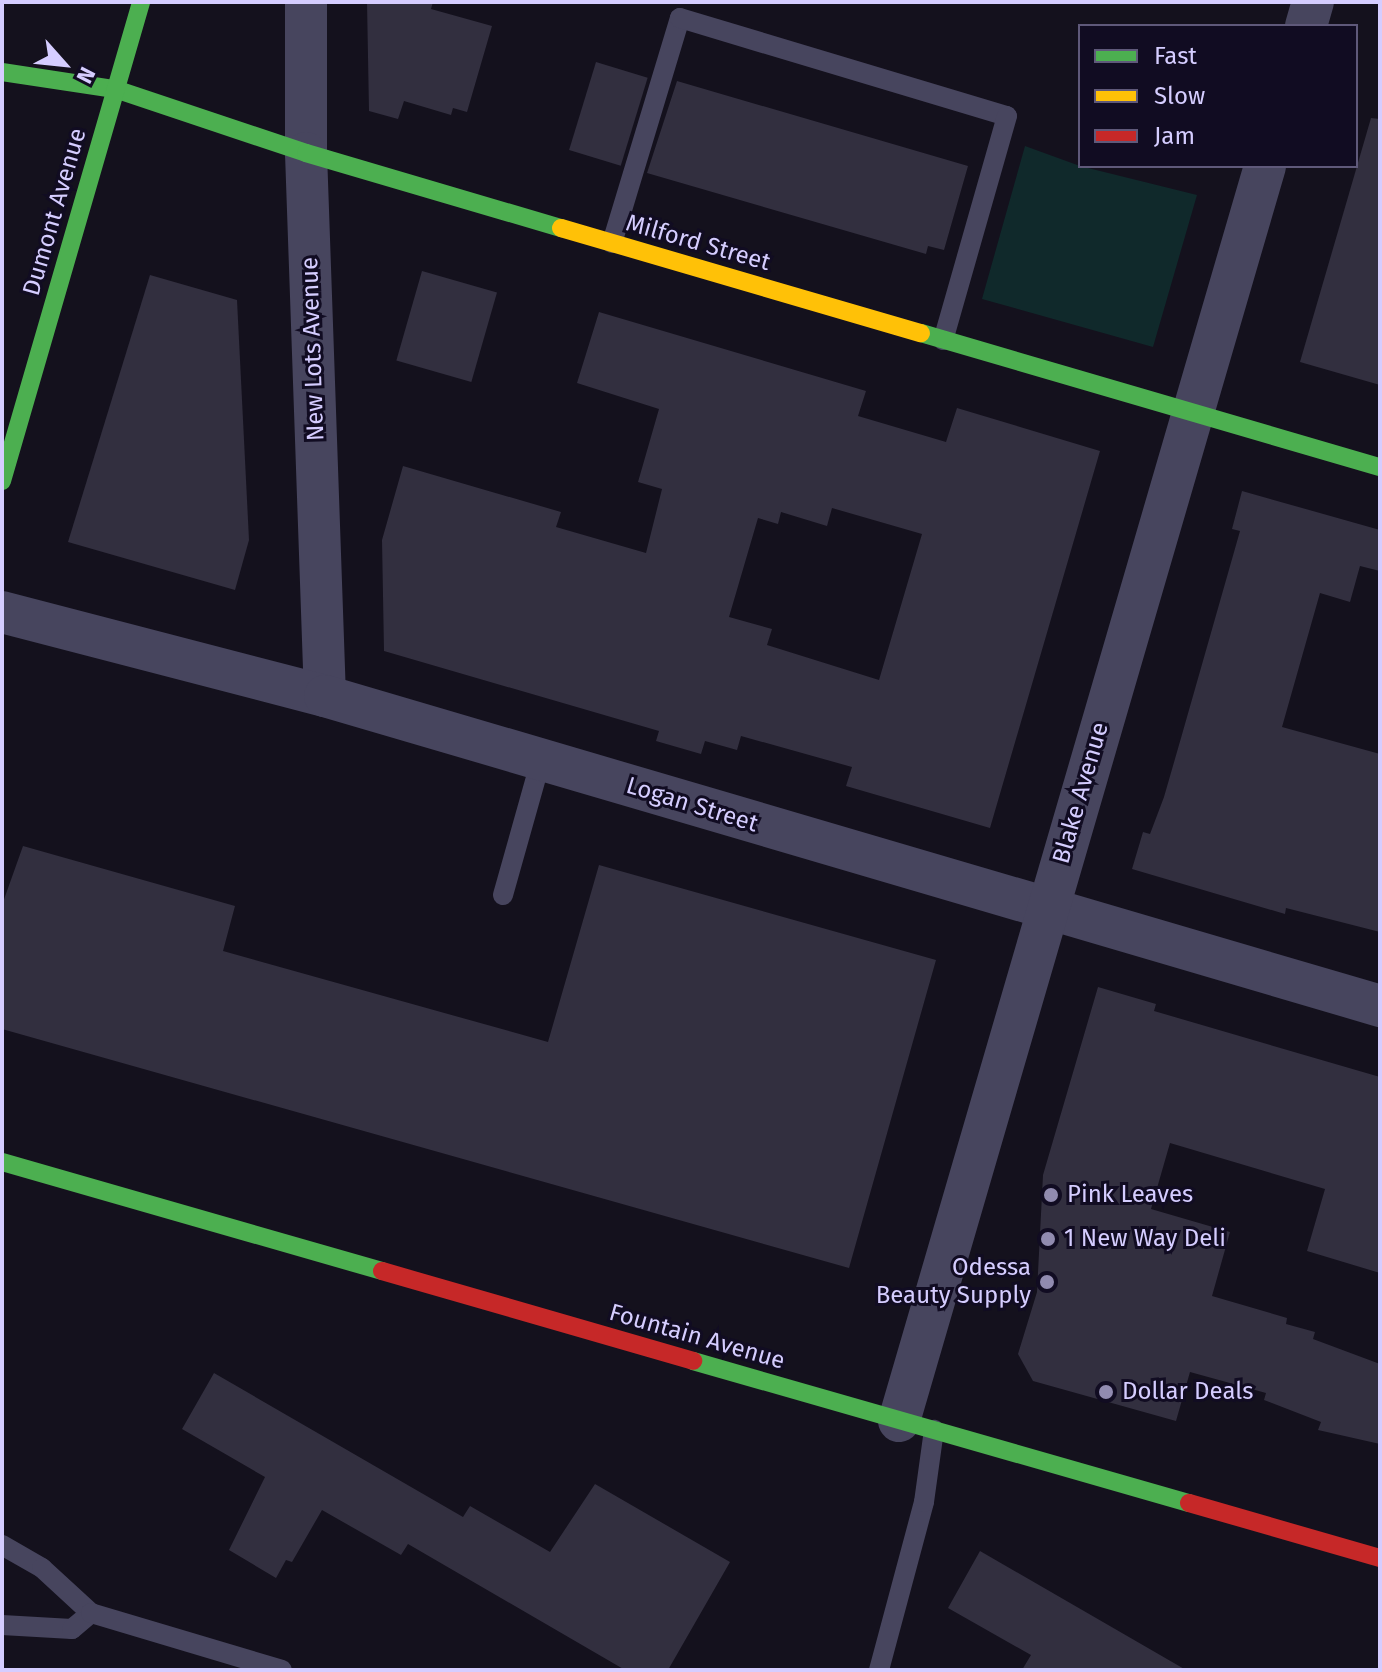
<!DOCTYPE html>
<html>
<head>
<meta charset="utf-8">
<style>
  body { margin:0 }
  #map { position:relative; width:1382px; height:1672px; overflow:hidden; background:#14111d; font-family:"Fira Sans",sans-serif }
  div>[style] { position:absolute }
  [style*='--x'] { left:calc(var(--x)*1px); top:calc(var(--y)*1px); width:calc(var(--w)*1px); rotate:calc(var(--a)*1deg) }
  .green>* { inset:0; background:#10292b }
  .building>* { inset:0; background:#322f3f; transform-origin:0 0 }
  .lane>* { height:20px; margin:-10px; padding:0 10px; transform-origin:10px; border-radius:10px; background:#47455e }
  .street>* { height:42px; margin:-21px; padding:0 21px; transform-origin:21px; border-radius:21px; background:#47455e }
  .fast>* { height:18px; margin:-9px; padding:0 9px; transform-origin:9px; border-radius:9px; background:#4caf50 }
  .slow>* { height:18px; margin:-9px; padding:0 9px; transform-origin:9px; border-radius:9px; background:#ffc107 }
  .jam>* { height:18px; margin:-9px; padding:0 9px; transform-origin:9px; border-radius:9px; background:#c62828 }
  .dots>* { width:22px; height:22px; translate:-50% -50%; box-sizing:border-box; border:4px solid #110c22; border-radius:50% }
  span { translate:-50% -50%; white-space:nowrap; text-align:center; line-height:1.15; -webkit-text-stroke:6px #110c22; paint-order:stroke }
  .street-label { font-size:24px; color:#d5cdff }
  .poi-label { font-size:24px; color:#d5cdff }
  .left { translate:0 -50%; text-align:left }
  .right { translate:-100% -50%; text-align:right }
  .frame { position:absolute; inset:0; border:4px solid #d5cdff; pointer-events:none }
  .legend { position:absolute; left:1078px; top:24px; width:280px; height:144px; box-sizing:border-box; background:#110c22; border:2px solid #5f597a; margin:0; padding:10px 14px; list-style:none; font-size:24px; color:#d5cdff }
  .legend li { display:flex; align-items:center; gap:16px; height:40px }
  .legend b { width:40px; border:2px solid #5f597a }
  .north { position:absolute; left:24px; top:24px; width:80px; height:80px; -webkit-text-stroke:6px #110c22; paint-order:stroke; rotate:117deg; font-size:22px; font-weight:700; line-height:32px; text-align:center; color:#d5cdff }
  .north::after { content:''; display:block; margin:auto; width:28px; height:36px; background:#d5cdff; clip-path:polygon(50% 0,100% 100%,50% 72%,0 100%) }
</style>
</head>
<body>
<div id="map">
  <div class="green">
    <i style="clip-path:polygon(1025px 146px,1080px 166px,1197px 195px,1153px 347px,982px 299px)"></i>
  </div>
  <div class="building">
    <i style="clip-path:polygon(367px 2px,433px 2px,431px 9px,492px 26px,467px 112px,453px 108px,451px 115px,404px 101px,398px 119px,369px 111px)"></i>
    <i style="left:596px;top:62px;width:54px;height:92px;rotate:17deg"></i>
    <i style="clip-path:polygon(677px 81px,968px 166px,944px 250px,928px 246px,926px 254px,647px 173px)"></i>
    <i style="clip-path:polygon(1371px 118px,1380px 119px,1380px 385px,1300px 362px)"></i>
    <i style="left:422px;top:271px;width:78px;height:93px;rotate:16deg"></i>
    <i style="clip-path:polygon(150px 275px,237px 300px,249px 540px,235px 590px,68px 542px)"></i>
    <i style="clip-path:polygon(evenodd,599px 312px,866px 391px,858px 416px,946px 442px,957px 408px,1100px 451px,990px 828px,846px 786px,852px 767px,741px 736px,737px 750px,705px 741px,701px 754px,656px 741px,659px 731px,384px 651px,382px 540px,403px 466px,561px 512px,556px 527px,646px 553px,662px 489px,638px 482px,659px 409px,577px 383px,599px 312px,832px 508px,922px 534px,879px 680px,767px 645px,772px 629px,729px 617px,758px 518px,778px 524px,781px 512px,827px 526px,832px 508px)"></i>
    <i style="clip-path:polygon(1242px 491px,1380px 530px,1380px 571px,1360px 566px,1350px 602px,1320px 593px,1282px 727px,1380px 754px,1380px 932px,1286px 908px,1285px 914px,1132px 869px,1143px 832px,1150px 834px,1164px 797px,1181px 738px,1240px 531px,1232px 529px)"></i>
    <i style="clip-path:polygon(23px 846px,235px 906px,223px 951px,548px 1042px,599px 865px,936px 960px,849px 1268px,2px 1029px,2px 905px)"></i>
    <i style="clip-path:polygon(1098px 987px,1156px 1004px,1154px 1011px,1380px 1077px,1380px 1273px,1307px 1251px,1325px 1189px,1170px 1143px,1151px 1209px,1230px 1232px,1212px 1296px,1287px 1318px,1286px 1324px,1315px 1332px,1313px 1339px,1380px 1364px,1380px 1444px,1318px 1430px,1321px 1422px,1264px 1400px,1266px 1393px,1190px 1372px,1176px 1421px,1033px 1381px,1018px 1354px,1037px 1292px,1043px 1175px)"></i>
    <i style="clip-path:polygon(214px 1373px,463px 1517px,470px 1506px,550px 1552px,595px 1484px,730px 1562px,668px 1670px,625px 1670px,408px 1544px,401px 1555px,322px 1510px,292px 1562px,286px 1560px,276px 1578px,229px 1550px,265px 1477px,182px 1429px)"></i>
    <i style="clip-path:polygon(980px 1551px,1186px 1670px,1022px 1670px,1031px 1655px,948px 1608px)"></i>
  </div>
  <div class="lane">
    <i style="--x:612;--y:243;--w:235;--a:-73.2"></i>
    <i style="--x:680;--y:18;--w:341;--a:16.7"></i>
    <i style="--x:1007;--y:116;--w:233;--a:105.9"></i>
    <i style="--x:503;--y:895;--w:140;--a:-74.3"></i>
    <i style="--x:2;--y:1545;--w:46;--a:29.9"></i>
    <i style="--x:42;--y:1568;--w:67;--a:42.6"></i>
    <i style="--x:2;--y:1625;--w:70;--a:3.3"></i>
    <i style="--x:72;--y:1629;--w:25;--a:-40"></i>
    <i style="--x:91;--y:1613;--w:199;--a:16.6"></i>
    <i style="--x:879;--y:1670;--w:174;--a:-75"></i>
    <i style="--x:924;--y:1502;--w:73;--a:-82.1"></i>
  </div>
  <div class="street">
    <i style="--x:306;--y:2;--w:151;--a:90"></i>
    <i style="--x:306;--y:153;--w:543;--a:88"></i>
    <i style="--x:1306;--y:26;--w:25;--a:-74"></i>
    <i style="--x:2;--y:612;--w:334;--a:14.6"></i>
    <i style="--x:325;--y:696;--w:1100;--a:16.37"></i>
    <i style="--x:899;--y:1421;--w:1307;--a:-73.74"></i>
  </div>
  <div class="fast">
    <i style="--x:2;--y:72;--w:114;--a:8.6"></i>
    <i style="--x:115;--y:89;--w:201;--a:18.5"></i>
    <i style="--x:306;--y:153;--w:266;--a:16.4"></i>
    <i style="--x:921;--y:333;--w:478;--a:16.3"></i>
    <i style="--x:2;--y:481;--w:499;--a:-73.8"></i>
    <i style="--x:2;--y:1162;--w:395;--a:16"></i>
    <i style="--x:693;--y:1361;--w:516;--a:15.98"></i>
  </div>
  <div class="slow">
    <i style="--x:561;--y:228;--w:375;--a:16.3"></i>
  </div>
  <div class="jam">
    <i style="--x:382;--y:1271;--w:324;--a:16.1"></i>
    <i style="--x:1189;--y:1503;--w:199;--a:16.1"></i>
  </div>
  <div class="dots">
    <i style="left:1051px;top:1195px;background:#918bb0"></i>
    <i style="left:1048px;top:1239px;background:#918bb0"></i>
    <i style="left:1047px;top:1282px;background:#918bb0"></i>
    <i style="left:1106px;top:1392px;background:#918bb0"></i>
  </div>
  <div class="street-label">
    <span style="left:55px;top:212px;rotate:-74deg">Dumont Avenue</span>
    <span style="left:698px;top:243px;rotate:16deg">Milford Street</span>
    <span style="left:313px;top:349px;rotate:-92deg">New Lots Avenue</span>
    <span style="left:1081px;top:793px;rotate:-74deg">Blake Avenue</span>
    <span style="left:692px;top:805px;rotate:17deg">Logan Street</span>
    <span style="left:697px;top:1337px;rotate:16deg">Fountain Avenue</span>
  </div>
  <div class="poi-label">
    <span class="left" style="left:1067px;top:1195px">Pink Leaves</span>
    <span class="left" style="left:1064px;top:1239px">1 New Way Deli</span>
    <span class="right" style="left:1031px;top:1282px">Odessa<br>Beauty Supply</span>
    <span class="left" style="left:1122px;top:1392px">Dollar Deals</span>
  </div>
  <div class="frame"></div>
  <ul class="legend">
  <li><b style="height:10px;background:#4caf50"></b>Fast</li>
  <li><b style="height:10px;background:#ffc107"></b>Slow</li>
  <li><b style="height:10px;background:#c62828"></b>Jam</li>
  </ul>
  <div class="north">N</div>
</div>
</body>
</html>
